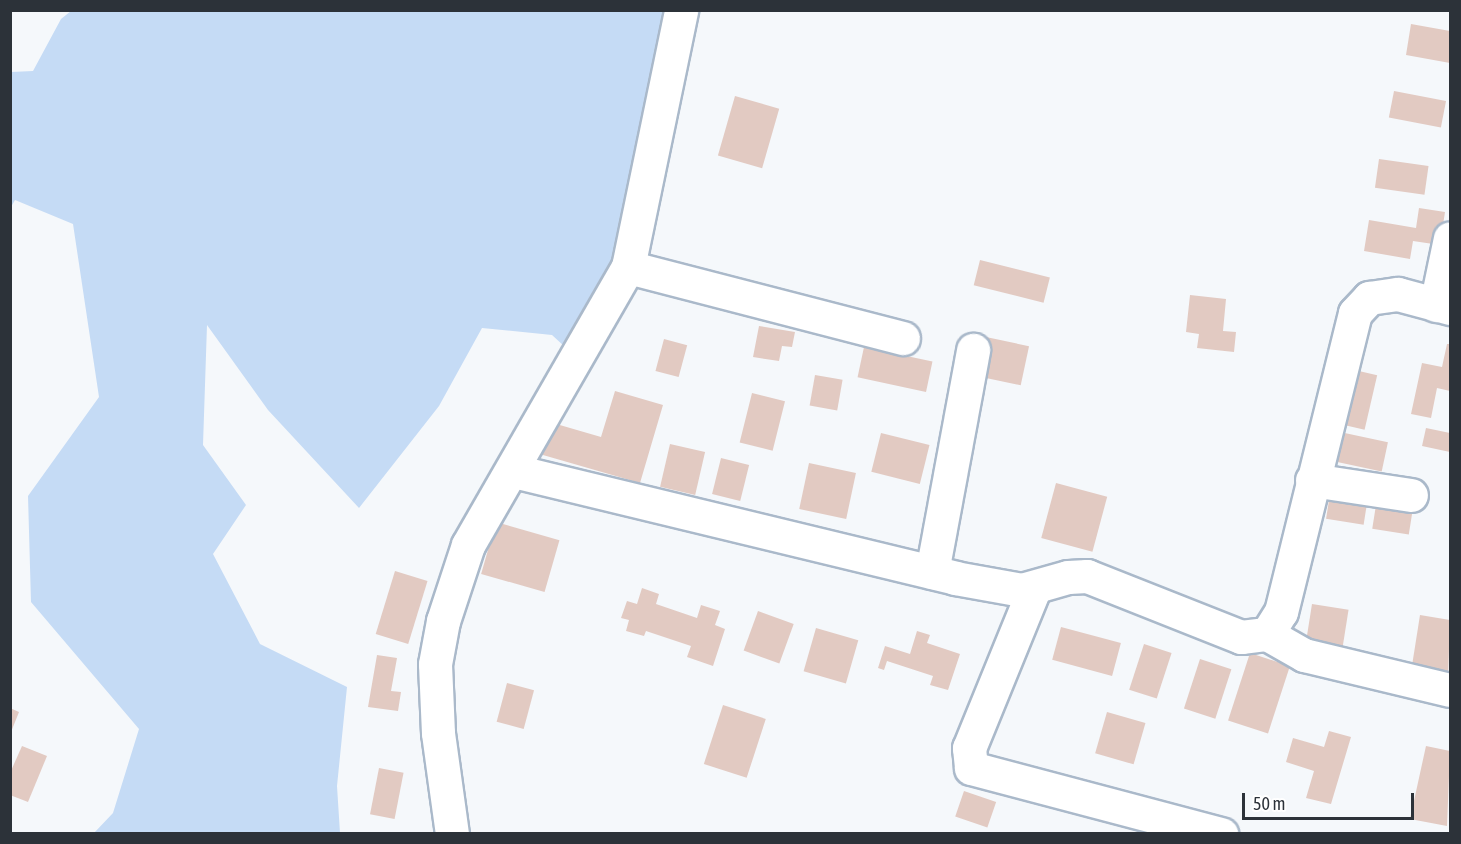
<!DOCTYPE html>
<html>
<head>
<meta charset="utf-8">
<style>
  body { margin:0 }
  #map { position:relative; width:1461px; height:844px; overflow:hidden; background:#f5f8fb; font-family:"Asap Condensed",sans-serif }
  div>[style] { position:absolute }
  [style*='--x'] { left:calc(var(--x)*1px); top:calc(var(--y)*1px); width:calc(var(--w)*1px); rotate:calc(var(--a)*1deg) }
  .green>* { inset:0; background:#c5dbf5 }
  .building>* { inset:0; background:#e2cac2; transform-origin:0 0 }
  .roads { filter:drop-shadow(2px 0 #aab9ca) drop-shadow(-2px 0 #aab9ca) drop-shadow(0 2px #aab9ca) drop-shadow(0 -2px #aab9ca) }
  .minor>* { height:33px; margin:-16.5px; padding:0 16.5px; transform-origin:16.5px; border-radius:16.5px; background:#fff }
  span { translate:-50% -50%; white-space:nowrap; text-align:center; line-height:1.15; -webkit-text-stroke:6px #fff; paint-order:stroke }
  .frame { position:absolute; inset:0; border:12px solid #2c3239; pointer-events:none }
  .scale { position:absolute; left:1242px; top:793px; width:172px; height:27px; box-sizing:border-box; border:3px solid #2c3239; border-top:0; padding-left:8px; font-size:18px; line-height:21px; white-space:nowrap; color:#2c3239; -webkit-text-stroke:4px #fff; paint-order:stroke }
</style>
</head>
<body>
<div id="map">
  <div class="green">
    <i style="clip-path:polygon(71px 11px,681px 11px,628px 267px,577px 358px,552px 335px,482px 328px,439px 406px,359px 508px,268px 410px,207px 325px,203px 445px,246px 505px,213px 554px,260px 644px,347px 687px,337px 786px,340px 833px,94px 833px,113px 813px,139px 729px,31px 602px,28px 496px,99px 397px,73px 224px,15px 200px,11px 207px,11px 72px,33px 71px,61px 19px)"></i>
  </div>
  <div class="building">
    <i style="clip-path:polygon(1411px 24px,1450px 31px,1450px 63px,1406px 55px)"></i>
    <i style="left:1394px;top:91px;width:53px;height:27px;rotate:11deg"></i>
    <i style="left:735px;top:96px;width:46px;height:62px;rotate:16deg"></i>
    <i style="left:1379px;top:159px;width:50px;height:29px;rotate:8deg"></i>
    <i style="clip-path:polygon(1419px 208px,1445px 212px,1440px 245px,1413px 241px,1410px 259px,1364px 251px,1369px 220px,1416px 228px)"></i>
    <i style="left:980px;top:260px;width:72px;height:26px;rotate:14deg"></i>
    <i style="clip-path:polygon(1190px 295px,1226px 299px,1223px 331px,1236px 332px,1234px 352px,1197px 348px,1199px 334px,1186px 332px)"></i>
    <i style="clip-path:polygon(759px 326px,795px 332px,792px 347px,782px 346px,779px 361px,753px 357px)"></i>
    <i style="left:986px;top:337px;width:44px;height:40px;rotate:12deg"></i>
    <i style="left:664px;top:339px;width:24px;height:33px;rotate:15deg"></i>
    <i style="clip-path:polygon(1447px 344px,1450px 344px,1450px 391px,1437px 388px,1431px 418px,1411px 414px,1422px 363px,1442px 367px)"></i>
    <i style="left:864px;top:347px;width:70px;height:31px;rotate:12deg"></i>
    <i style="left:1346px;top:368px;width:32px;height:56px;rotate:13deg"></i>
    <i style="left:815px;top:375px;width:28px;height:31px;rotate:10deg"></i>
    <i style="clip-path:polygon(615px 391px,663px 405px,640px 483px,536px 453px,546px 421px,601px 437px)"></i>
    <i style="left:752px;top:393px;width:34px;height:51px;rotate:14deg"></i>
    <i style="clip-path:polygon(1426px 428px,1450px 433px,1450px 452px,1422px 446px)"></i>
    <i style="left:1340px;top:432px;width:49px;height:30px;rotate:12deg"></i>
    <i style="left:881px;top:433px;width:50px;height:40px;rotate:14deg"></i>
    <i style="left:670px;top:444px;width:36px;height:44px;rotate:13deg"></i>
    <i style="left:721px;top:458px;width:29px;height:37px;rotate:14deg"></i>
    <i style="left:809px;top:463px;width:48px;height:47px;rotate:12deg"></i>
    <i style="left:1056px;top:483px;width:53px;height:57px;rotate:15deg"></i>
    <i style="left:1330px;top:494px;width:38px;height:25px;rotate:9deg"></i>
    <i style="left:1376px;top:505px;width:37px;height:24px;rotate:9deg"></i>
    <i style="left:496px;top:522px;width:66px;height:54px;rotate:16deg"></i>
    <i style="left:395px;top:571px;width:34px;height:66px;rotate:17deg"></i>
    <i style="clip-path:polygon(642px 588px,659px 594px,656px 604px,697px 618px,701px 605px,720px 611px,715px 625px,725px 629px,713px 666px,687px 657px,691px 646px,646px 631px,644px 636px,626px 631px,629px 620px,621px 618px,627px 601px,637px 604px)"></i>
    <i style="left:1312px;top:604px;width:37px;height:43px;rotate:9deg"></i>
    <i style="left:758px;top:611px;width:38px;height:42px;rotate:20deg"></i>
    <i style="clip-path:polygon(1420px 615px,1450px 620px,1448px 678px,1411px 672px)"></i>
    <i style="left:1061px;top:627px;width:62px;height:34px;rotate:15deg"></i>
    <i style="left:816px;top:628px;width:44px;height:45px;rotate:16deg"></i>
    <i style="clip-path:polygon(917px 631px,930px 635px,927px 643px,960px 654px,948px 690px,930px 685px,933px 676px,887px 661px,884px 670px,878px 668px,885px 646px,910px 654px)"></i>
    <i style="left:1144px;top:644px;width:29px;height:48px;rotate:18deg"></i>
    <i style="left:1250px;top:653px;width:42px;height:71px;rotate:18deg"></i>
    <i style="clip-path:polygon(377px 655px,397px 658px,391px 691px,401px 692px,398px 711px,368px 707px)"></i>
    <i style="left:1200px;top:659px;width:33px;height:52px;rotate:18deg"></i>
    <i style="left:507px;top:683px;width:28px;height:40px;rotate:15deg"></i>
    <i style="left:723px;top:705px;width:45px;height:62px;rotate:18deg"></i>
    <i style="clip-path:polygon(10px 708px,19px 712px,11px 732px,10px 732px)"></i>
    <i style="left:1107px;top:712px;width:40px;height:43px;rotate:16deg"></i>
    <i style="clip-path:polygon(1329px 731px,1351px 737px,1331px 804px,1306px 798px,1314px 771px,1286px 762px,1293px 738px,1324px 747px)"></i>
    <i style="clip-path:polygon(22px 746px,47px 756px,28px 802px,10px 795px,10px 773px)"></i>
    <i style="clip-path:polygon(1426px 746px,1450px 751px,1447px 826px,1410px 819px)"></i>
    <i style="left:379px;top:768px;width:25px;height:47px;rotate:11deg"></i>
    <i style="left:964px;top:791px;width:34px;height:27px;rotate:19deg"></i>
  </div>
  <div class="roads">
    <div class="minor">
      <i style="--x:628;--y:267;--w:284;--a:14.5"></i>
      <i style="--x:1436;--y:305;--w:68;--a:-78.2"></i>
      <i style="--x:514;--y:471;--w:454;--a:13.6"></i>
      <i style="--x:955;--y:578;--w:68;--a:10.2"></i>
      <i style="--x:1022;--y:590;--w:48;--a:-15.8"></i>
      <i style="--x:1068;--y:577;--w:19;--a:-3"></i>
      <i style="--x:1087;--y:576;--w:166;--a:21.6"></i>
      <i style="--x:1241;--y:637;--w:26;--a:-7"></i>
      <i style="--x:1267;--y:634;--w:26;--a:-58"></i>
      <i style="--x:1281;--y:612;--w:308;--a:-76.1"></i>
      <i style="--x:1355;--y:313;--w:21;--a:-47"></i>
      <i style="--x:1369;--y:298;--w:29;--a:-8"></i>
      <i style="--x:1398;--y:294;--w:54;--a:15.1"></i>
      <i style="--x:1312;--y:480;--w:100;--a:8.6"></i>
      <i style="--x:932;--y:572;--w:226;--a:-79.5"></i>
      <i style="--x:1034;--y:589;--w:172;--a:112.2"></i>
      <i style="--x:969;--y:748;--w:20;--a:84"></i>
      <i style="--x:971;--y:768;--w:259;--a:14.8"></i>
      <i style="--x:1267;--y:634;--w:43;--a:29.6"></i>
      <i style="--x:1304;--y:655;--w:150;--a:13.5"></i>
      <i style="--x:452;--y:834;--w:102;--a:-97.9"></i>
      <i style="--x:438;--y:733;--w:69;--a:-92.5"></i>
      <i style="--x:435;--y:664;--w:44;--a:-79.5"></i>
      <i style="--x:443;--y:621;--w:80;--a:-71.8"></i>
      <i style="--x:468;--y:545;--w:321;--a:-60.1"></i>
      <i style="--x:628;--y:267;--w:262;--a:-78.3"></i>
    </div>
  </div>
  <div class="frame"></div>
  <div class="scale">50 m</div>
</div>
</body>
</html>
